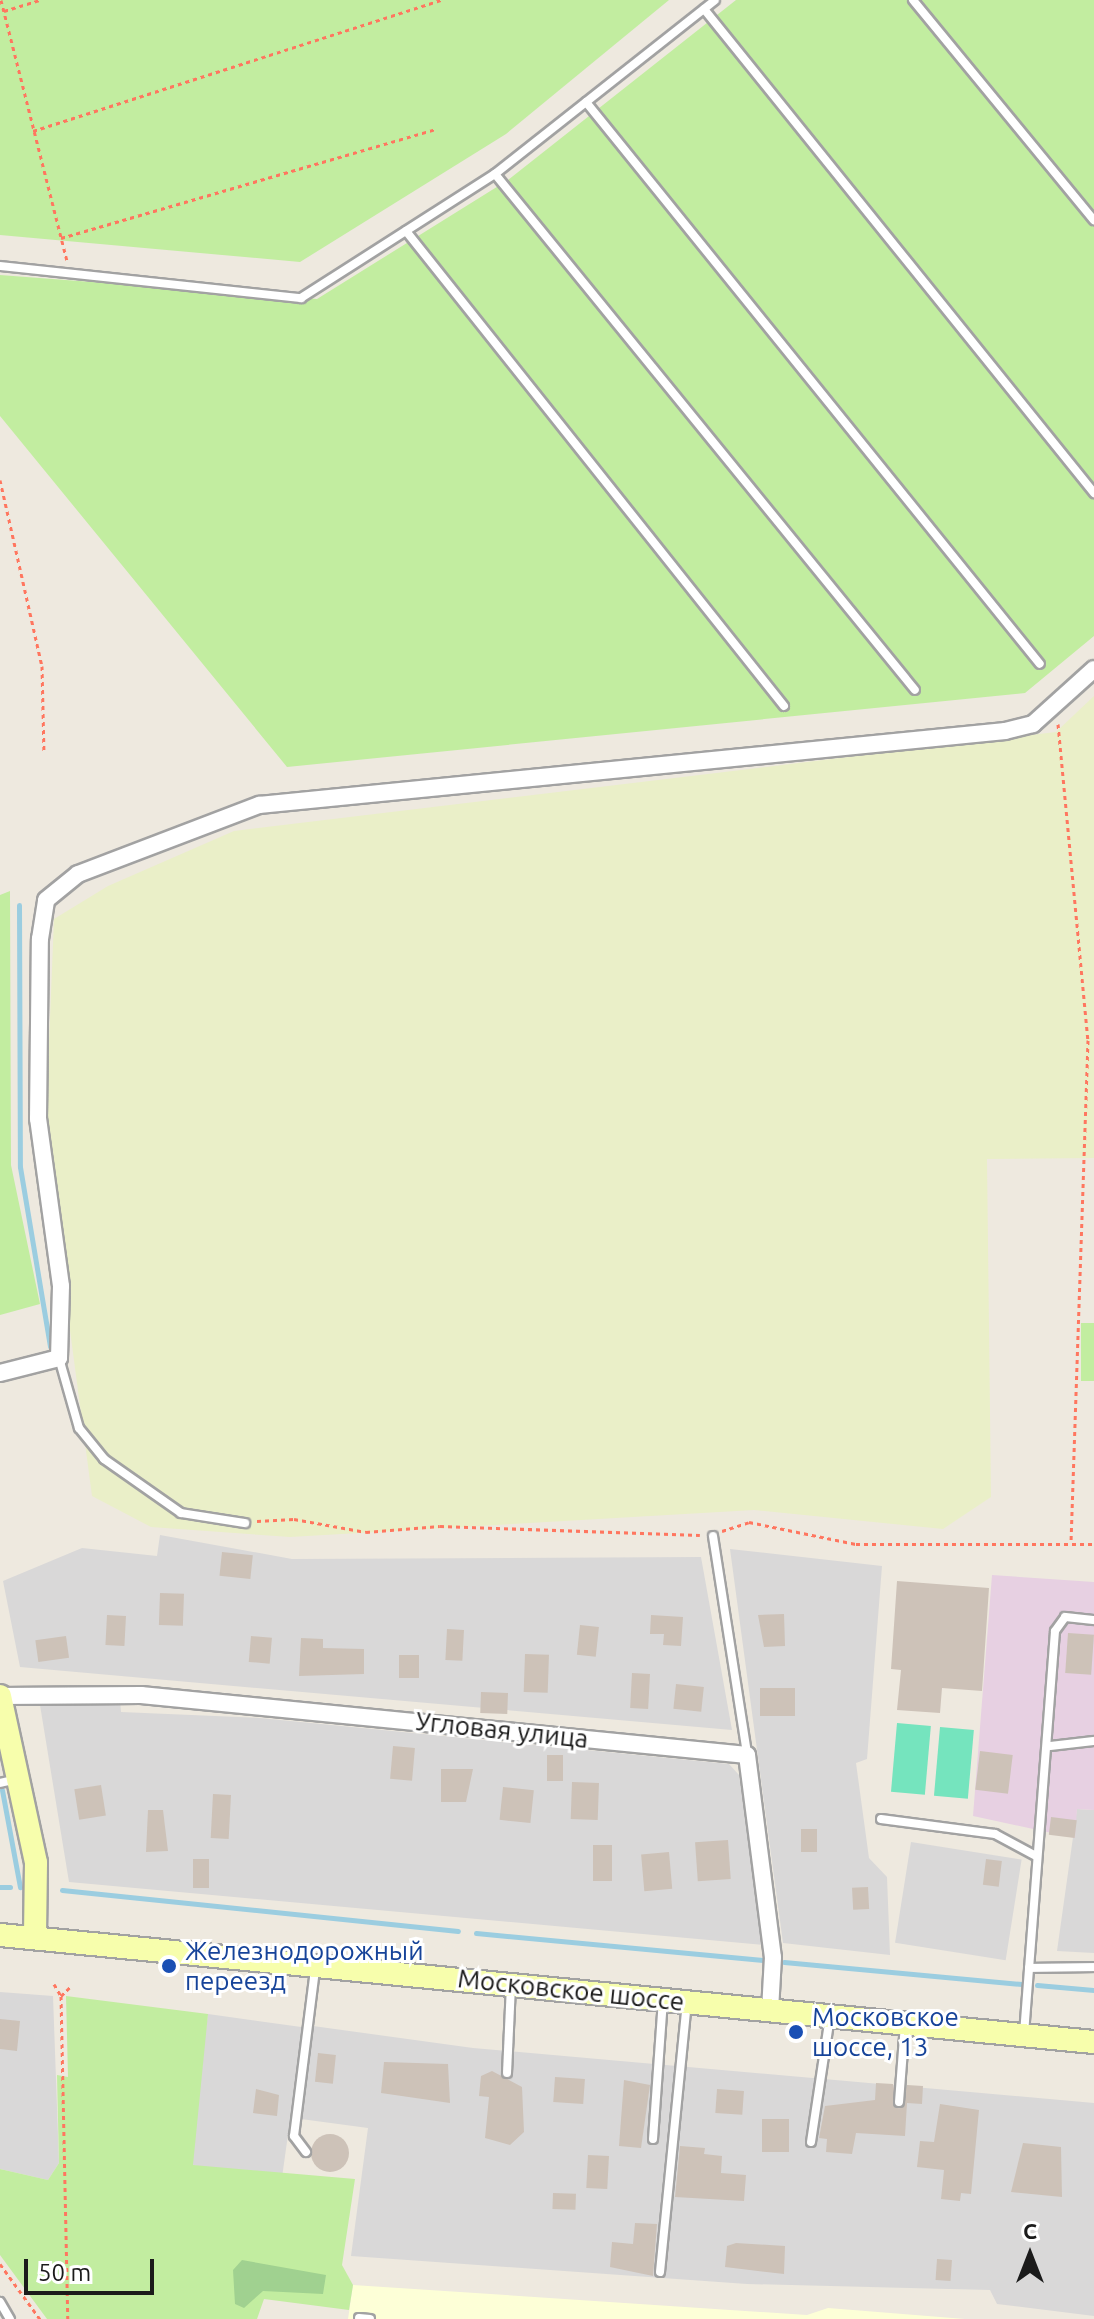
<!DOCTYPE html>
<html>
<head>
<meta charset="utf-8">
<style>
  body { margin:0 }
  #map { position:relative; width:1094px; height:2319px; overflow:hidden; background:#eee9df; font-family:Ubuntu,sans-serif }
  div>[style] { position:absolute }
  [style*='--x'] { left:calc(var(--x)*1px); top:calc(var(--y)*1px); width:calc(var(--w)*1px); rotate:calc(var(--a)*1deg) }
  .residential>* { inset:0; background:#d9d8d8; transform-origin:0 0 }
  .industrial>* { inset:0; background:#e7d0e2 }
  .education>* { inset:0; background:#fdffd7 }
  .farmland>* { inset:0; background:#eaefc8 }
  .grass>* { inset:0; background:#c2eda0; transform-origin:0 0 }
  .forest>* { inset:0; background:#a0d190 }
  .pitch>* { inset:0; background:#75e4be; transform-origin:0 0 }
  .stream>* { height:5px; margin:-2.5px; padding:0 2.5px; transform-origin:2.5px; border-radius:2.5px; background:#9bcde0 }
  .building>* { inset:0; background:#cdc2b8; transform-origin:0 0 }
  .round { border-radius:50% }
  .path>* { height:3px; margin-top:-1.5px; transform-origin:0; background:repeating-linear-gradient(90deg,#ff765f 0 4px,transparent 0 8px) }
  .roads { filter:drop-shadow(2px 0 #a2a2a2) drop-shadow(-2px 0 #a2a2a2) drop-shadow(0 2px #a2a2a2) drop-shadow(0 -2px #a2a2a2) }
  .lane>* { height:8px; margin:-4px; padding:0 4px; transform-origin:4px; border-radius:4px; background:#fff }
  .street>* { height:16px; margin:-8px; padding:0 8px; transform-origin:8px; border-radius:8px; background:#fff }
  .secondary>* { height:22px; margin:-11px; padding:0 11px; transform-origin:11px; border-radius:11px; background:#f7feac }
  .dots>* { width:22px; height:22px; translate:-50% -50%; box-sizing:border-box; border:4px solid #fff; border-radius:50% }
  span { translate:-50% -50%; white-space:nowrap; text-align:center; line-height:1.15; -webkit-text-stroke:6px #fff; paint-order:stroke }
  .street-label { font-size:26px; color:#1b1b1b }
  .transit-label { font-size:26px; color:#164399 }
  .left { translate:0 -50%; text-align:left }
  .north { position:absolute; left:990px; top:2215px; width:80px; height:80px; -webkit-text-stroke:6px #fff; paint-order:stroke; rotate:0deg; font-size:22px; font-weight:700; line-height:32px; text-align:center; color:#1b1b1b }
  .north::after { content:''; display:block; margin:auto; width:28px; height:36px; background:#1b1b1b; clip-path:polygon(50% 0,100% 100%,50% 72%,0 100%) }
  .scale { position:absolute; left:24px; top:2259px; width:130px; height:36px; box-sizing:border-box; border:4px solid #1b1b1b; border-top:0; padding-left:10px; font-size:24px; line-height:28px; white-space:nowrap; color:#1b1b1b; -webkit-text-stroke:6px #fff; paint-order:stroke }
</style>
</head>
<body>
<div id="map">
  <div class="residential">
    <i style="clip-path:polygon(160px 1535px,292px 1559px,701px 1557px,732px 1730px,20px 1667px,3px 1581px,82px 1548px,157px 1556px)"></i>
    <i style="clip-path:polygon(730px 1549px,882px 1566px,867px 1759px,856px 1763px,869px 1858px,887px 1877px,890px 1955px,783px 1943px)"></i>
    <i style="clip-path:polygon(39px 1699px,120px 1700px,121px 1712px,260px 1718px,729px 1764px,739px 1775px,765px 1945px,69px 1882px)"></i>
    <i style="clip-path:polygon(1077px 1809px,1094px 1810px,1094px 1953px,1057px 1951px)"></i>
    <i style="left:911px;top:1842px;width:112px;height:102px;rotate:9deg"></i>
    <i style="clip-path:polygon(0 1992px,53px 1996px,59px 2163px,48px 2180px,0 2169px)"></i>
    <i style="left:208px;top:2014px;width:96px;height:152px;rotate:8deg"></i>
    <i style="clip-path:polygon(313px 2026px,473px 2048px,1094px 2103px,1094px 2316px,997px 2304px,990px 2290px,747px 2284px,351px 2256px,368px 2128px,301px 2119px)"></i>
  </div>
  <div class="industrial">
    <i style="clip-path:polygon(992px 1575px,1094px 1582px,1094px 1810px,1077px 1809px,1075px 1838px,973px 1816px)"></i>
  </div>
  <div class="education">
    <i style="clip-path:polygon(353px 2285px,807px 2315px,828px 2308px,965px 2319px,348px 2319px)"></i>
  </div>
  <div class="farmland">
    <i style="clip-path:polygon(1094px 696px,1094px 1158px,987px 1159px,991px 1497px,943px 1529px,754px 1510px,290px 1537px,151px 1527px,92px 1496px,45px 1142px,54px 919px,108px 886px,234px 831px,1056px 732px)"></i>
  </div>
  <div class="grass">
    <i style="clip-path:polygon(0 0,669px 0,506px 134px,300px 262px,0 235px)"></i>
    <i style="clip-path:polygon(736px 0,1094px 0,1094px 636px,1025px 693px,287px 767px,0 416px,0 275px,317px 299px,508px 180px)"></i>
    <i style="clip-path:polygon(10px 891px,11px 1165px,40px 1304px,0 1315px,0 895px)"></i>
    <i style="left:1081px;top:1323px;width:13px;height:58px"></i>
    <i style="clip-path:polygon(66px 1996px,208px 2014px,193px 2165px,355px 2179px,342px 2265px,353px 2285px,349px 2310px,264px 2299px,257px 2319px,47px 2319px,0 2255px,0 2169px,48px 2180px,59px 2163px,57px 2075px,68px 2077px)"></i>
  </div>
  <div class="forest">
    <i style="clip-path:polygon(242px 2260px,326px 2275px,323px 2294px,263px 2291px,244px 2308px,235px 2304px,233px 2270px)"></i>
  </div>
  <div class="pitch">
    <i style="left:897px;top:1723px;width:34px;height:69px;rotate:5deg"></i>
    <i style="left:940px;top:1727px;width:34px;height:69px;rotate:5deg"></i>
  </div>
  <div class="stream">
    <i style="--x:19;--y:905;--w:262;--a:89.8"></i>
    <i style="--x:20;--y:1167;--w:182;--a:80.5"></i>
    <i style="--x:2;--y:1790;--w:99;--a:79.5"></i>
    <i style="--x:0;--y:1887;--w:10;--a:0"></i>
    <i style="--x:62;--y:1890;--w:398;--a:5.9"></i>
    <i style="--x:476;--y:1933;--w:288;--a:5.4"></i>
    <i style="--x:784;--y:1962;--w:239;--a:5.3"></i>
    <i style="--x:1037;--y:1985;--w:57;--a:5"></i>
  </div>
  <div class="building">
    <i style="left:222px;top:1552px;width:31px;height:24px;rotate:6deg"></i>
    <i style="clip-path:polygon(897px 1581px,989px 1588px,982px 1691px,942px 1688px,940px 1713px,897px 1710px,901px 1670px,891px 1669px)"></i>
    <i style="left:160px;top:1593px;width:24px;height:32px;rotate:2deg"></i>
    <i style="clip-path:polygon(784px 1614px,785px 1646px,764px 1647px,758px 1615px)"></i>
    <i style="left:107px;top:1615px;width:19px;height:30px;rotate:3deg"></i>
    <i style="clip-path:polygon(651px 1615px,683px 1617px,681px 1646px,663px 1645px,664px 1634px,650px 1634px)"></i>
    <i style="left:580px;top:1625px;width:19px;height:30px;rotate:6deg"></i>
    <i style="left:447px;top:1629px;width:17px;height:31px;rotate:3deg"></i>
    <i style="left:1068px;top:1633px;width:26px;height:40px;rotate:4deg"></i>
    <i style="left:66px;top:1636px;width:22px;height:31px;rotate:82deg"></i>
    <i style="left:251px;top:1636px;width:21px;height:26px;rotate:5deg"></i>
    <i style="clip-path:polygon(301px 1638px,323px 1639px,323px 1648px,364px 1649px,364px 1674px,299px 1676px)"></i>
    <i style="left:525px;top:1654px;width:24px;height:38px;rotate:2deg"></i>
    <i style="left:399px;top:1655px;width:20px;height:23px"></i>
    <i style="left:632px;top:1673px;width:18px;height:35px;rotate:3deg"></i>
    <i style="left:676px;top:1684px;width:28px;height:25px;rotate:6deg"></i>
    <i style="left:760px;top:1688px;width:35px;height:28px"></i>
    <i style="left:481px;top:1692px;width:27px;height:21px;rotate:2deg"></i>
    <i style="left:393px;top:1746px;width:22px;height:33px;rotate:5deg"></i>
    <i style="left:980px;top:1751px;width:33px;height:39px;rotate:7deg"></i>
    <i style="left:547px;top:1755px;width:16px;height:26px"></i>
    <i style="clip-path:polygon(441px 1769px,473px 1769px,466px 1802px,441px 1802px)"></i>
    <i style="left:572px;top:1782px;width:27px;height:37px;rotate:2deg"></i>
    <i style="left:101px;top:1785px;width:31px;height:27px;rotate:81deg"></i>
    <i style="left:503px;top:1787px;width:31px;height:33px;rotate:6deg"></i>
    <i style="left:213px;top:1794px;width:18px;height:44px;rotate:3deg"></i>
    <i style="clip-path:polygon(148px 1810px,163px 1810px,168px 1851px,146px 1852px)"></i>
    <i style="left:1051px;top:1817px;width:26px;height:18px;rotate:7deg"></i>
    <i style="left:801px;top:1829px;width:16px;height:23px"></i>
    <i style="left:728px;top:1840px;width:39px;height:33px;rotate:86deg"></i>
    <i style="left:593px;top:1845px;width:19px;height:36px"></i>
    <i style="left:669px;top:1852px;width:37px;height:28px;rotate:85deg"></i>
    <i style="left:193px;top:1859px;width:16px;height:29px"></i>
    <i style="left:986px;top:1859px;width:16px;height:26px;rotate:7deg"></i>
    <i style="left:868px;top:1887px;width:22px;height:16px;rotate:87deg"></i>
    <i style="clip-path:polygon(0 2019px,20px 2021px,17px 2051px,0 2049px)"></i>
    <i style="left:318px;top:2053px;width:18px;height:29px;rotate:6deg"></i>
    <i style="clip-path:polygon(384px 2062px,448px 2064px,450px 2103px,381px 2093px)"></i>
    <i style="clip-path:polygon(492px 2071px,522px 2087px,524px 2132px,510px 2145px,485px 2138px,489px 2097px,479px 2096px,481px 2076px)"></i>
    <i style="left:555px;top:2077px;width:30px;height:25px;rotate:4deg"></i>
    <i style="clip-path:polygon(624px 2080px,650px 2085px,641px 2148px,619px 2146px)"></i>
    <i style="clip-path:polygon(876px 2083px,893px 2084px,899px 2109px,907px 2085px,923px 2086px,922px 2104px,907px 2103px,905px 2136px,856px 2133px,852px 2154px,826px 2152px,827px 2139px,819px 2138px,825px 2106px,875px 2100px)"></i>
    <i style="clip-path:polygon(256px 2089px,279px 2095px,277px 2116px,253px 2113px)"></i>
    <i style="left:717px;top:2089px;width:27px;height:24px;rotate:4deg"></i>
    <i style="clip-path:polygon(940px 2104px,979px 2110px,971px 2194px,961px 2193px,960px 2201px,941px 2199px,944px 2170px,917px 2167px,920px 2141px,934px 2142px)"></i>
    <i style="left:762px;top:2119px;width:27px;height:33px"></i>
    <i class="round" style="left:311px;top:2134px;width:38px;height:38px"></i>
    <i style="clip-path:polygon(1023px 2143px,1061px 2147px,1062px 2197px,1011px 2192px)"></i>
    <i style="clip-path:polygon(680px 2146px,705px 2148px,704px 2154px,722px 2156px,721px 2173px,746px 2175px,744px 2201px,675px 2197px)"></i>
    <i style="left:588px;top:2155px;width:21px;height:33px;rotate:3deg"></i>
    <i style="left:553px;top:2193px;width:23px;height:16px;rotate:2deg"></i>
    <i style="clip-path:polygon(635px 2223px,657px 2224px,653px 2276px,610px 2267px,612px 2242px,633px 2244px)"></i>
    <i style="clip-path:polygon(736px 2243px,785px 2246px,784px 2274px,725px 2267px,727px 2246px)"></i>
    <i style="left:937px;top:2259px;width:15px;height:21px;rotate:4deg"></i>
  </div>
  <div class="path">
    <i style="--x:1;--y:0;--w:268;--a:75.8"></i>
    <i style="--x:4;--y:11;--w:37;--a:-17"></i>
    <i style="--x:33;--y:131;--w:429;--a:-17.8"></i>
    <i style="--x:61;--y:238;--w:391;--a:-16.2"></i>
    <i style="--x:0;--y:480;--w:191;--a:77.3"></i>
    <i style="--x:42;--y:666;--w:85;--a:88.7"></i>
    <i style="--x:1058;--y:724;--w:317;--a:84.6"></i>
    <i style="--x:1088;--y:1040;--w:502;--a:91.94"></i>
    <i style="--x:257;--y:1521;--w:37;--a:-3"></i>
    <i style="--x:294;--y:1519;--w:73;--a:10.2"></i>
    <i style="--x:366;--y:1532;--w:74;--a:-4.6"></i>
    <i style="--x:440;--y:1526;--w:260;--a:2"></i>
    <i style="--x:722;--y:1531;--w:28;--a:-18"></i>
    <i style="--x:749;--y:1522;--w:109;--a:11.6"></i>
    <i style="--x:856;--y:1544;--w:238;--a:0"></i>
    <i style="--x:54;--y:1984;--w:14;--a:60"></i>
    <i style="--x:61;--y:1996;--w:323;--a:88.8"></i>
    <i style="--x:61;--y:1996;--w:16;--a:-45"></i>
    <i style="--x:0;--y:2264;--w:68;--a:54"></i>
  </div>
  <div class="roads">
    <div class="lane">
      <i style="--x:913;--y:0;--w:285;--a:50.6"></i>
      <i style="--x:704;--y:9;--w:622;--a:51.14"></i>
      <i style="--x:586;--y:102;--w:722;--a:51.07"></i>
      <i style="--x:495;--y:174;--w:665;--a:50.86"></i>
      <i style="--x:406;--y:231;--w:607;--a:51.49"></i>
      <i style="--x:0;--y:266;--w:303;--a:6.1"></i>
      <i style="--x:301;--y:298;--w:230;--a:-32.6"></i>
      <i style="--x:495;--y:174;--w:280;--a:-38.3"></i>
      <i style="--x:59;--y:1358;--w:73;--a:74.1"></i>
      <i style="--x:79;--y:1428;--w:40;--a:51"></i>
      <i style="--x:104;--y:1459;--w:94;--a:35"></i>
      <i style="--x:181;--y:1513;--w:65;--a:8.9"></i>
      <i style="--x:713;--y:1536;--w:221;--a:81.1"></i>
      <i style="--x:1050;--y:1746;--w:44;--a:-6.5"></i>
      <i style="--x:0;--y:1783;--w:17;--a:-13"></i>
      <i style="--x:881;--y:1819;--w:115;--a:7.5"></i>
      <i style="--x:995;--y:1834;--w:47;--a:28.2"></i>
      <i style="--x:1029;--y:1968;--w:65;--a:-0.9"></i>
      <i style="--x:1024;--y:2034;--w:404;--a:-85.6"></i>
      <i style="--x:1055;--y:1631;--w:17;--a:-54"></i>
      <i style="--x:1065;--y:1617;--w:29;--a:6"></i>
      <i style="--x:507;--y:2073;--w:88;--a:-87.4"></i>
      <i style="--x:899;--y:2102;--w:78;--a:-85.6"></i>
      <i style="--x:653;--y:2139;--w:139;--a:-85.9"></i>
      <i style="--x:811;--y:2142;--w:126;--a:-81.4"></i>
      <i style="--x:306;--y:2152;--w:20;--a:-127"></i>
      <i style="--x:294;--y:2136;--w:168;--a:-82.8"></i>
      <i style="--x:660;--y:2272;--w:270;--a:-84.3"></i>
      <i style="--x:0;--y:2302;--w:20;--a:60"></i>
      <i style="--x:359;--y:2318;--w:11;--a:5"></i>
    </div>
    <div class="street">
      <i style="--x:0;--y:1373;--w:61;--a:-14.3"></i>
      <i style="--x:59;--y:1358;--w:72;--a:-88.4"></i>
      <i style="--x:61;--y:1286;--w:169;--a:-97.8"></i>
      <i style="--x:38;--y:1119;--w:180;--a:-89.4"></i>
      <i style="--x:40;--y:939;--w:39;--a:-81"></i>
      <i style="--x:46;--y:900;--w:41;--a:-39.1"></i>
      <i style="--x:78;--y:874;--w:194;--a:-20.9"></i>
      <i style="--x:259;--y:805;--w:750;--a:-5.66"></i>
      <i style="--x:1005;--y:731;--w:29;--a:-14"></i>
      <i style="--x:1033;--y:724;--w:82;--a:-42"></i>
      <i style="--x:0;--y:1696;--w:141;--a:-0.4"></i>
      <i style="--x:141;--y:1695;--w:609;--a:5.65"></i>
      <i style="--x:747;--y:1755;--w:204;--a:82.7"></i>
      <i style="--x:773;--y:1957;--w:53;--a:93.2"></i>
    </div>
    <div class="secondary">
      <i style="--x:0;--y:1696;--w:171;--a:77.8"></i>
      <i style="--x:36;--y:1863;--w:75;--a:90.8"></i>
      <i style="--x:0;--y:1935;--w:1099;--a:5.59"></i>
    </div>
  </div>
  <div class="dots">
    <i style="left:169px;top:1966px;background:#1a4fb4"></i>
    <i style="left:796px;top:2032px;background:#1a4fb4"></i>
  </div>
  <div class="street-label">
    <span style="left:502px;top:1730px;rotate:6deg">Угловая улица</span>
    <span style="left:571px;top:1990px;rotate:6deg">Московское шоссе</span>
  </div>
  <div class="transit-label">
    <span class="left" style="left:185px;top:1966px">Железнодорожный<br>переезд</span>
    <span class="left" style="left:812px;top:2032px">Московское<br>шоссе, 13</span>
  </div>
  <div class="north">С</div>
  <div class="scale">50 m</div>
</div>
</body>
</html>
